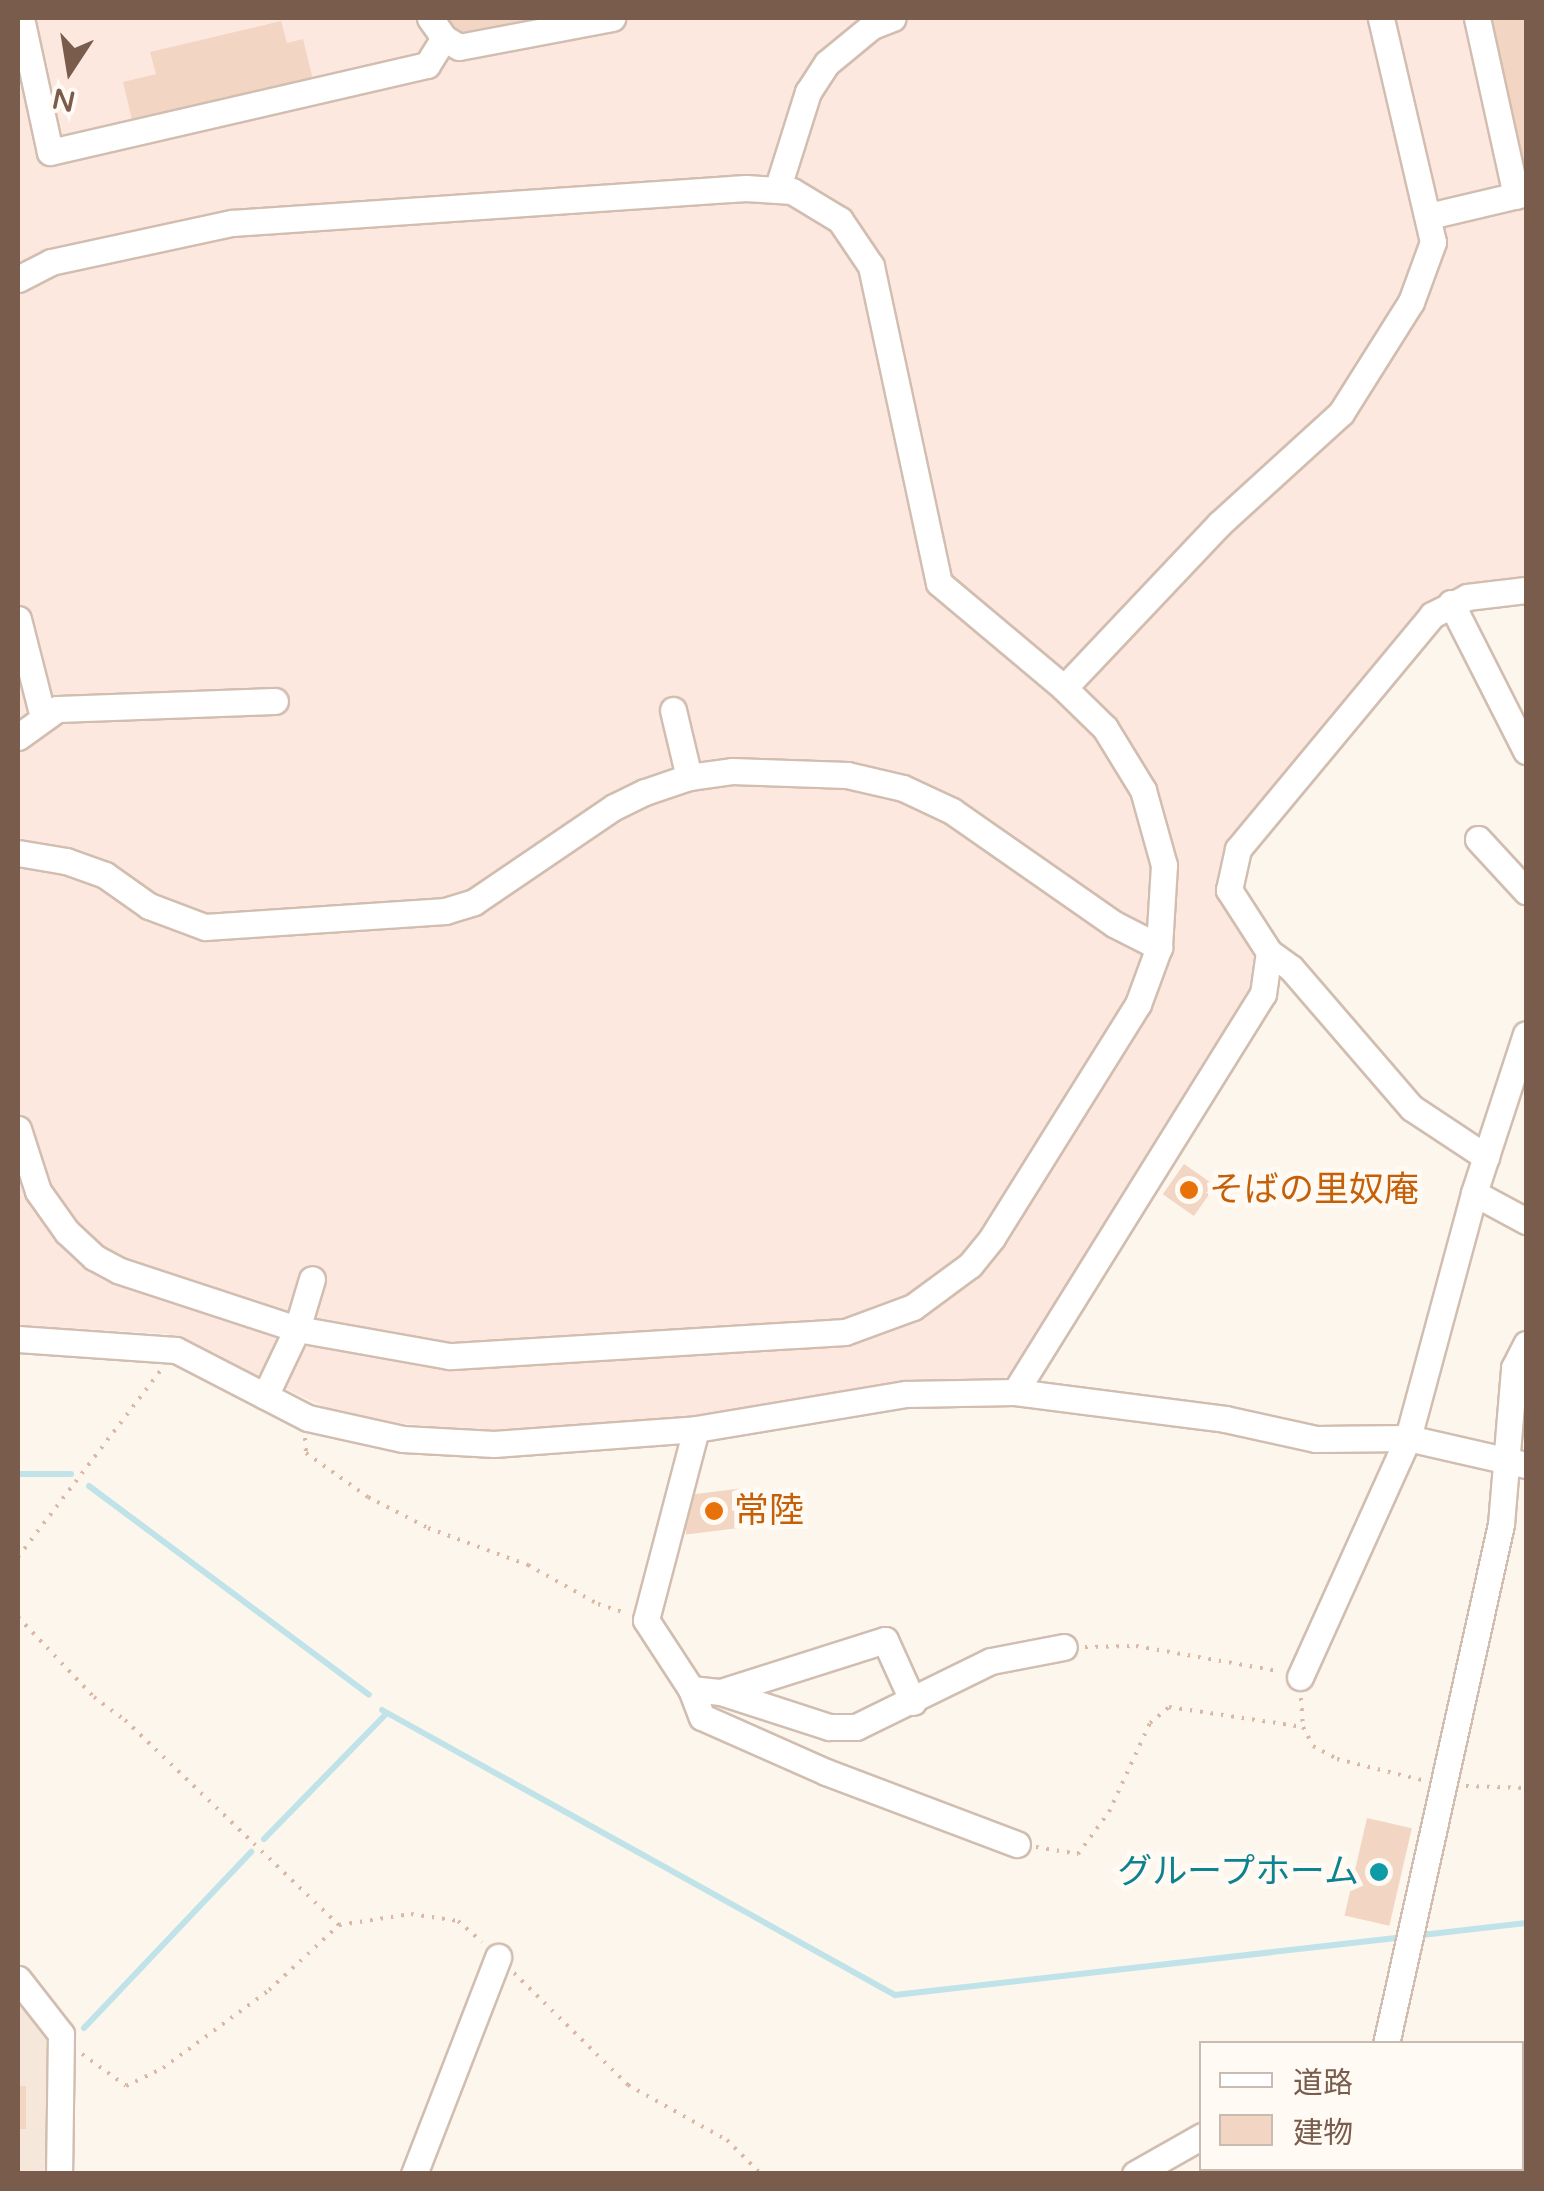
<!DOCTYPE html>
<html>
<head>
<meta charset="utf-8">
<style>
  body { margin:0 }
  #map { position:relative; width:1544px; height:2191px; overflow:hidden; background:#fdf6ec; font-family:"Varela Round","Noto Sans JP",sans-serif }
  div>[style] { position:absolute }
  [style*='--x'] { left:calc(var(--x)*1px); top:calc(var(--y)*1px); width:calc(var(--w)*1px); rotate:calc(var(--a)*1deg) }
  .residential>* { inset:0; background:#f5e8da }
  .commercial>* { inset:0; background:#fde8e0 }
  .stream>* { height:6px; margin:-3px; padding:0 3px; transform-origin:3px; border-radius:3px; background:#bfe3e8 }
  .building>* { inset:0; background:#f3d5c3; transform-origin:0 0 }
  .path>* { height:4px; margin-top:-2px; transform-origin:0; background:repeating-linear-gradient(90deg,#d9b8a5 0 2.5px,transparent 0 10.5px) }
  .roads { filter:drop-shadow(2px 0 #d1beb0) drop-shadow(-2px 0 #d1beb0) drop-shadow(0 2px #d1beb0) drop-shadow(0 -2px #d1beb0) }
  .minor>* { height:25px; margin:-12.5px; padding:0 12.5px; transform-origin:12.5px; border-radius:12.5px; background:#fff }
  .dots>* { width:28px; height:28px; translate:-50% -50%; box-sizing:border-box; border:5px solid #fffaf3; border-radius:50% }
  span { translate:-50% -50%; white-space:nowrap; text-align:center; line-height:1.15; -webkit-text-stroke:10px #fffaf3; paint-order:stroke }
  .food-label { font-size:35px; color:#c56008 }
  .left { translate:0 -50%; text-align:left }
  .culture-label { font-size:35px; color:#0d838f }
  .right { translate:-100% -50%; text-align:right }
  .frame { position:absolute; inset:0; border:20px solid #7a5c4d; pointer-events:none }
  .legend { position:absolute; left:1199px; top:2041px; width:325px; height:130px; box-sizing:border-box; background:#fffaf3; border:2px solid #cabbb1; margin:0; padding:12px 18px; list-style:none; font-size:30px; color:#7a5c4d }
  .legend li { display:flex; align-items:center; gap:20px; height:50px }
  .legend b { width:50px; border:2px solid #cabbb1 }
  .north { position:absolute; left:20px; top:20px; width:100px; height:100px; -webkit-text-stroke:8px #fffaf3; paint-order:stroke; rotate:192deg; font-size:28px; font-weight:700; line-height:40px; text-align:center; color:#7a5c4d }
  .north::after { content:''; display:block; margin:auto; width:35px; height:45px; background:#7a5c4d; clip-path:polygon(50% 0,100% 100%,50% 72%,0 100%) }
</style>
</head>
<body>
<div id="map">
  <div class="residential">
    <i style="clip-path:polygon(18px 1979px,61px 2034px,59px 2173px,18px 2173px)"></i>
  </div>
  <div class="commercial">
    <i style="clip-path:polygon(18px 18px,1526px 18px,1526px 581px,1453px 589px,1437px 596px,1223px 856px,1219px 893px,1257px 953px,1257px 990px,1029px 1358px,999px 1382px,682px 1420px,490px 1432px,348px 1418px,168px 1334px,18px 1325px)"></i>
  </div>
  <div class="stream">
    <i style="--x:18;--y:1474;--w:53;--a:0"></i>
    <i style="--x:89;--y:1486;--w:349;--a:36.7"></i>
    <i style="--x:382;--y:1710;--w:587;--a:29.05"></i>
    <i style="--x:895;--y:1995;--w:504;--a:-6.49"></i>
    <i style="--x:264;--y:1839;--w:175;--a:-45.7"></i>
    <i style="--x:1422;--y:1935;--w:105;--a:-6.6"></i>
    <i style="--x:84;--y:2028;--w:243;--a:-46.5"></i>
  </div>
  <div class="building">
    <i style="clip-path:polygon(448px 18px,538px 18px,538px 19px,453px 38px)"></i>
    <i style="clip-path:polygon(1485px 18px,1526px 18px,1526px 185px)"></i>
    <i style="clip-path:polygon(281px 21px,287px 43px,303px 39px,313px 80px,133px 124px,123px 82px,156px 74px,150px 52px)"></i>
    <i style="left:1184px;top:1164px;width:38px;height:37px;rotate:35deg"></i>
    <i style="left:744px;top:1488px;width:39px;height:63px;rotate:83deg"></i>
    <i style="left:1367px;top:1818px;width:46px;height:100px;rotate:13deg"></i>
    <i style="left:18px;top:2086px;width:8px;height:43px"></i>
  </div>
  <div class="path">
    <i style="--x:305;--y:1438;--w:15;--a:86"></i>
    <i style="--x:306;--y:1453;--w:76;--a:35.4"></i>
    <i style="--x:368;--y:1497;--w:68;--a:27.3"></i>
    <i style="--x:428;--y:1528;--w:107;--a:20.3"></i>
    <i style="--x:528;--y:1565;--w:80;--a:29.1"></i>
    <i style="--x:598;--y:1604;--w:29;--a:18"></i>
    <i style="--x:18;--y:1557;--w:235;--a:-52.6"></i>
    <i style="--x:18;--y:1617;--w:110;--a:46.5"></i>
    <i style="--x:94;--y:1697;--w:39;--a:37"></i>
    <i style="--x:125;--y:1720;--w:296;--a:43.8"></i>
    <i style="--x:1085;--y:1647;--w:51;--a:-1.1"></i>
    <i style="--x:1136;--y:1646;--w:144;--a:10"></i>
    <i style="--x:1301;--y:1698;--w:29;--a:86"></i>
    <i style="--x:1303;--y:1727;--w:21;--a:62"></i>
    <i style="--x:1313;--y:1746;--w:27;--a:28"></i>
    <i style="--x:1337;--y:1759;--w:88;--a:13.9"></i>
    <i style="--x:1466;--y:1786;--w:60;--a:1.9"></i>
    <i style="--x:1036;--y:1847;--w:43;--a:9.5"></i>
    <i style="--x:1078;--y:1854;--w:52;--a:-53.6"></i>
    <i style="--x:1109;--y:1812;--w:98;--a:-65.3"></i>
    <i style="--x:1150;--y:1723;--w:25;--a:-40"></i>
    <i style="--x:1169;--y:1707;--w:135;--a:8.5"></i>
    <i style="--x:514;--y:1973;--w:160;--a:44.5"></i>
    <i style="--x:628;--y:2085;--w:113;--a:29.1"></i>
    <i style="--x:727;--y:2140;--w:48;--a:45"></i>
    <i style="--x:82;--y:2054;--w:54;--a:36"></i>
    <i style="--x:126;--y:2086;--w:41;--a:-25.9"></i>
    <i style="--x:163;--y:2068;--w:132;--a:-36.3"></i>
    <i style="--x:269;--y:1990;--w:96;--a:-42.9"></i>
    <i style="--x:339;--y:1925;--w:73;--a:-8.7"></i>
    <i style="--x:411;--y:1914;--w:48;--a:8.5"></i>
    <i style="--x:458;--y:1921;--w:32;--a:41"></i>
  </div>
  <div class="roads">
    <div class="minor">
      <i style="--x:21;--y:18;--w:137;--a:77.8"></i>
      <i style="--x:50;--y:152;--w:387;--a:-13"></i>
      <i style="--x:427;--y:65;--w:32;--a:-58"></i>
      <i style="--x:430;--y:18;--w:24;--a:55"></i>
      <i style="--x:444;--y:38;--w:17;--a:31"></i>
      <i style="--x:459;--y:47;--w:156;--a:-10.7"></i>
      <i style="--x:1477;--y:18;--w:182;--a:77.6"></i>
      <i style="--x:778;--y:187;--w:100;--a:-72.5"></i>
      <i style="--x:808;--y:92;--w:35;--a:-57"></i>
      <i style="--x:827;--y:63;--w:58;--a:-39.4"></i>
      <i style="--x:872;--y:26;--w:22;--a:-21"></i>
      <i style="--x:1429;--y:216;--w:100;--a:-13.3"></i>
      <i style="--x:18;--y:279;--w:37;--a:-27"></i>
      <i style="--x:51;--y:262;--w:185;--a:-12.2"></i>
      <i style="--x:232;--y:223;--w:515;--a:-3.9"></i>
      <i style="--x:746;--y:188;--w:46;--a:3.7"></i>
      <i style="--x:792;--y:191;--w:56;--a:31.1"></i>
      <i style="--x:840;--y:220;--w:55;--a:56"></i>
      <i style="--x:871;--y:266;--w:324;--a:77.9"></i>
      <i style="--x:939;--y:583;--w:163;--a:40"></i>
      <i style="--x:1064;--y:688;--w:57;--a:44.3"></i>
      <i style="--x:1105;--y:728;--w:73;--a:58.5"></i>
      <i style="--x:1143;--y:790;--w:78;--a:74.4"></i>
      <i style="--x:1164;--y:865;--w:82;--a:93.5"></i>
      <i style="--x:1159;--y:947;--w:61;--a:110.2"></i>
      <i style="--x:1138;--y:1004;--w:276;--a:122"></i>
      <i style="--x:992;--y:1238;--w:35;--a:129"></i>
      <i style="--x:970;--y:1265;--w:71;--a:143.6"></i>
      <i style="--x:913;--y:1307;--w:72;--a:159.8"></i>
      <i style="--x:845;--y:1332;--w:397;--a:176.5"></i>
      <i style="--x:449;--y:1356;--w:154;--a:-169.9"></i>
      <i style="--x:297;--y:1329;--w:188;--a:-161.8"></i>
      <i style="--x:118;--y:1270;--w:27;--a:-152"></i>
      <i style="--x:94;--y:1257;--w:37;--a:-137"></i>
      <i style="--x:67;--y:1232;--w:50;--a:-125.3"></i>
      <i style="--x:38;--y:1191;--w:65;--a:-107.9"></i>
      <i style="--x:1451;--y:603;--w:166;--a:63.1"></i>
      <i style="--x:18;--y:619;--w:101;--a:75.7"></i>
      <i style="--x:1064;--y:688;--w:226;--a:-46.6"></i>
      <i style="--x:1219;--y:524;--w:165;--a:-42.3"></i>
      <i style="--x:1341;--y:413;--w:131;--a:-57.8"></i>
      <i style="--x:1411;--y:302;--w:64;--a:-69.9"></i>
      <i style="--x:1433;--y:242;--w:230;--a:-103.1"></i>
      <i style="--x:673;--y:710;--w:69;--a:76.6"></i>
      <i style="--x:18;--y:737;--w:48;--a:-35.7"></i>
      <i style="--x:57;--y:709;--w:218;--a:-2.1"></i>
      <i style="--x:1478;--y:839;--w:71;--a:47.3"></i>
      <i style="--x:18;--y:853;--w:49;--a:9.5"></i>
      <i style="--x:66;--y:861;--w:41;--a:19.7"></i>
      <i style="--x:105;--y:875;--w:54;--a:35.2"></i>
      <i style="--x:149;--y:906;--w:60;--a:20.6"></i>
      <i style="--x:205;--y:927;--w:241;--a:-3.8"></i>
      <i style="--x:445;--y:911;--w:30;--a:-17"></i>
      <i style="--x:474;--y:902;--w:169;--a:-34.2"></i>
      <i style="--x:614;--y:807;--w:34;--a:-26"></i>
      <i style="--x:645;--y:792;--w:46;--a:-18.8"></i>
      <i style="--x:689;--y:777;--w:43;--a:-7.9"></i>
      <i style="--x:732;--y:771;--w:115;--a:2"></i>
      <i style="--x:847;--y:775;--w:57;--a:13.1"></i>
      <i style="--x:903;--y:788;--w:54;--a:25.1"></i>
      <i style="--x:952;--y:811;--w:198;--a:34.9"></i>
      <i style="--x:1114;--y:924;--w:51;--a:27.1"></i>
      <i style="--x:1269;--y:952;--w:27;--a:36"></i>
      <i style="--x:1291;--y:968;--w:185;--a:49.2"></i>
      <i style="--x:1412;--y:1108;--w:89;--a:33.5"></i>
      <i style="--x:1474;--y:1193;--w:59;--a:28.3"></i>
      <i style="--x:18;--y:1339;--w:158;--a:4"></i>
      <i style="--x:176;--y:1350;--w:148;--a:27.3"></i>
      <i style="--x:308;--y:1418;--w:97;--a:12.5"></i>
      <i style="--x:403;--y:1439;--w:91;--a:3.1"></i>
      <i style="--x:494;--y:1444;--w:203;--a:-4.2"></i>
      <i style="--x:696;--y:1429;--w:213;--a:-9.5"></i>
      <i style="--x:906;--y:1394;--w:109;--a:-1.1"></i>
      <i style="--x:1015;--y:1392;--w:212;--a:7.3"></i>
      <i style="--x:1225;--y:1419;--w:93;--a:12.4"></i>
      <i style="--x:1316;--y:1439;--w:92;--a:-0.6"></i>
      <i style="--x:1408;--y:1438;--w:121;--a:12.9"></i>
      <i style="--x:1015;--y:1392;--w:469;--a:-58.1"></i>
      <i style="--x:1263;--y:994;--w:42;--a:-81.9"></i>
      <i style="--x:1269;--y:952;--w:74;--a:-122.8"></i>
      <i style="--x:1229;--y:890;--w:42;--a:-77.6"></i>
      <i style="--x:1238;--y:849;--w:304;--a:-50.3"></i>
      <i style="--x:1432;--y:615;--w:39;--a:-27"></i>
      <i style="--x:1467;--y:597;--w:59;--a:-6.8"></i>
      <i style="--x:265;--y:1396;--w:74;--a:-64.5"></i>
      <i style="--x:297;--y:1329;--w:52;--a:-73.3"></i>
      <i style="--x:696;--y:1429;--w:197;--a:104.7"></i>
      <i style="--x:646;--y:1620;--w:82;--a:56.9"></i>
      <i style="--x:691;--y:1689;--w:30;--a:69"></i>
      <i style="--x:702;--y:1717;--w:136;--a:23.9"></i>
      <i style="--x:826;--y:1772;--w:204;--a:20.7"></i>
      <i style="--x:1300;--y:1677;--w:262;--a:-65.7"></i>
      <i style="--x:1408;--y:1438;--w:254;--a:-74.9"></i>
      <i style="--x:1474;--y:1193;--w:167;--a:-71.9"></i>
      <i style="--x:691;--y:1689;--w:30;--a:6"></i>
      <i style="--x:721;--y:1692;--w:114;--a:18"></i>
      <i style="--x:829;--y:1727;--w:27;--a:0"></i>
      <i style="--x:856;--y:1727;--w:150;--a:-26.1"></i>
      <i style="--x:991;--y:1661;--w:74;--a:-10.9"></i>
      <i style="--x:721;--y:1692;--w:172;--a:-17.6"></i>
      <i style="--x:885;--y:1640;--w:68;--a:65.7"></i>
      <i style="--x:18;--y:1979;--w:70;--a:52"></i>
      <i style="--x:61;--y:2034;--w:140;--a:90.8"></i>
      <i style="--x:1386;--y:2044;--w:533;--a:-77.53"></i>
      <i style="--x:1501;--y:1524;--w:157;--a:-85.2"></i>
      <i style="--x:1514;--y:1368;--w:27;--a:-63"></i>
      <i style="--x:1522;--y:2132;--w:4;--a:0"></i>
      <i style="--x:414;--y:2174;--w:233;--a:-68.8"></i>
      <i style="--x:1135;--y:2174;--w:77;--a:-29.6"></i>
      <i style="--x:1462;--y:2174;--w:6;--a:-81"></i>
    </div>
  </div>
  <div class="dots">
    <i style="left:1189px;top:1190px;background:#e8710a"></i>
    <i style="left:714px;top:1511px;background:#e8710a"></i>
    <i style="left:1379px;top:1872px;background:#0f9aa8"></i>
  </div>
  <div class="food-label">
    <span class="left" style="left:1209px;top:1190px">そばの里奴庵</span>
    <span class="left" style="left:734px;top:1511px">常陸</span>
  </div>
  <div class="culture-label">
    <span class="right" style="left:1359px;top:1872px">グループホーム</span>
  </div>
  <div class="frame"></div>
  <ul class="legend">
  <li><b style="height:12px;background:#fff"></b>道路</li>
  <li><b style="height:28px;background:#f3d5c3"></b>建物</li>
  </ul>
  <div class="north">N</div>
</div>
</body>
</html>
